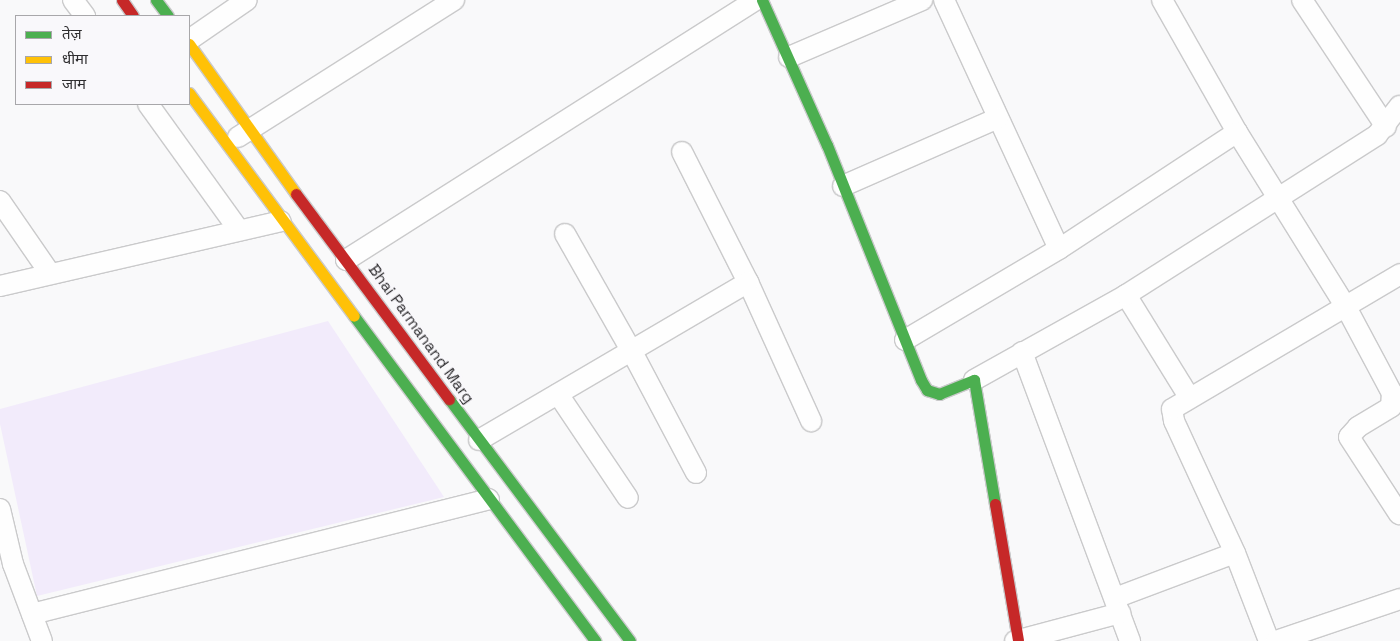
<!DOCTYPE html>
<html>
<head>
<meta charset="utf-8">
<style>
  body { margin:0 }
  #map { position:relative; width:1400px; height:641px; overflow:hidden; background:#f9f9fa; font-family:"Space Grotesk","Noto Sans Devanagari",sans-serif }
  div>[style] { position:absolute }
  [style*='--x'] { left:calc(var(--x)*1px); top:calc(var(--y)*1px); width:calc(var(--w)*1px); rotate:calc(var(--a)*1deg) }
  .green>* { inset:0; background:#f2ebfb }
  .roads { filter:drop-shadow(1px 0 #cacacb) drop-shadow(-1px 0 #cacacb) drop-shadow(0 1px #cacacb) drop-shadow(0 -1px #cacacb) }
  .street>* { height:20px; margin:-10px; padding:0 10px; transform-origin:10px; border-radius:10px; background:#fefefe }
  .fast>* { height:11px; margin:-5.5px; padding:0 5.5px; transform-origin:5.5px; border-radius:5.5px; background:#4caf50 }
  .slow>* { height:11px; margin:-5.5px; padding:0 5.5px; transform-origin:5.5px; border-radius:5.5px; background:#ffc107 }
  .jam>* { height:11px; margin:-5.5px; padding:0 5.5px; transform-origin:5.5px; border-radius:5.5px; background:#c62828 }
  span { translate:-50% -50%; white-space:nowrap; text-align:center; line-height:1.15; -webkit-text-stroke:4px #f9f8fb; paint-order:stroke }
  .street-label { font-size:16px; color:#2f2e30 }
  .legend { position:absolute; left:15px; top:15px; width:175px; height:90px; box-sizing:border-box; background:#f9f8fb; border:1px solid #a8a7aa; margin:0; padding:6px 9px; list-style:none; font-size:15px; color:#2f2e30 }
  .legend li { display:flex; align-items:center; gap:10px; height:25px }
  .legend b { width:25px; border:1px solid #a8a7aa }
</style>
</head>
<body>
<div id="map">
  <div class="green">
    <i style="clip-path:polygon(328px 321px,444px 497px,37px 596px,0 424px,0 409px)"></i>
  </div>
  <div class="roads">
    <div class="street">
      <i style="--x:73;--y:0;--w:20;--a:53"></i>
      <i style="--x:944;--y:0;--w:274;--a:65.2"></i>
      <i style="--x:1162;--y:0;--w:152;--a:60.4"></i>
      <i style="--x:1237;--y:132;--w:206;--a:58.1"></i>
      <i style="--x:1346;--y:307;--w:98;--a:61.9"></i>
      <i style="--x:1392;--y:393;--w:14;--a:94"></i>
      <i style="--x:1391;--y:407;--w:39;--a:149"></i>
      <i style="--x:1358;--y:427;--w:13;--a:132"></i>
      <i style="--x:1349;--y:437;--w:92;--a:57"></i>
      <i style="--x:1302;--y:0;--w:152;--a:56.5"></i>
      <i style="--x:189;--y:40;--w:70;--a:-34.6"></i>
      <i style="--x:789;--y:57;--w:145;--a:-23.2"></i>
      <i style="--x:148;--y:104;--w:155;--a:54.2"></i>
      <i style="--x:238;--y:137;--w:256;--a:-32.4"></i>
      <i style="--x:682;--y:152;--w:146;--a:63.1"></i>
      <i style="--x:748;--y:282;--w:153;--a:65.6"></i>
      <i style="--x:843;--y:186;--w:169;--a:-23.7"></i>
      <i style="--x:0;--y:201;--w:86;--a:55.4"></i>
      <i style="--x:565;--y:234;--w:133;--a:60.4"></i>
      <i style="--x:631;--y:350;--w:139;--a:62.1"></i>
      <i style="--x:346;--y:260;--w:485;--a:-32.4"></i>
      <i style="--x:0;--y:286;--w:288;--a:-13"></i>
      <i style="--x:1126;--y:295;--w:120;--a:58.3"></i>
      <i style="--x:905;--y:340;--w:179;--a:-30.6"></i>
      <i style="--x:1059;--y:249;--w:213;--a:-33.3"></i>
      <i style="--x:1022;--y:352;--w:309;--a:69.5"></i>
      <i style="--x:974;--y:380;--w:174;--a:-29.2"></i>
      <i style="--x:1126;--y:295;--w:298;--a:-32.5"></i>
      <i style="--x:1377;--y:135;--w:37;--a:-52"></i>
      <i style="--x:558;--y:394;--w:125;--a:56.1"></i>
      <i style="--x:479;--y:440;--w:312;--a:-30.4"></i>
      <i style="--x:0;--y:509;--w:57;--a:76.7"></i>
      <i style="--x:13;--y:564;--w:82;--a:69.4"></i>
      <i style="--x:1115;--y:598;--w:128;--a:-20.6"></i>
      <i style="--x:32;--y:614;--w:471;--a:-14.1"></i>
      <i style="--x:1015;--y:641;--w:109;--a:-14.9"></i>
      <i style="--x:1269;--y:641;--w:94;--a:-111.1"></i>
      <i style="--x:1235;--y:553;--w:145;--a:-114.8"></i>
      <i style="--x:1174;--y:421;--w:12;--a:-99"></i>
      <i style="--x:1172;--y:409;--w:265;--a:-30.6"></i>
      <i style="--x:1276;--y:641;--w:131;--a:-18.7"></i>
    </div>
    <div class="fast">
      <i style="--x:156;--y:0;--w:20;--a:53"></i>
      <i style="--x:762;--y:0;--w:159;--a:65.9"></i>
      <i style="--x:827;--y:145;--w:253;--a:68.2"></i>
      <i style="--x:921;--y:380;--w:12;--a:59"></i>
      <i style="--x:927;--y:390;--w:13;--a:18"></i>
      <i style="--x:939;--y:394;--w:38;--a:-22"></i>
      <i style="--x:974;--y:380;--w:126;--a:80.4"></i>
      <i style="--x:354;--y:316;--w:405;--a:53.4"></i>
      <i style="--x:449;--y:399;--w:302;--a:53.2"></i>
    </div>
    <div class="slow">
      <i style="--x:189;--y:44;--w:184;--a:54.5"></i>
      <i style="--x:189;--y:93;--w:277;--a:53.5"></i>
    </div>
    <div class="jam">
      <i style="--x:122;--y:0;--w:19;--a:55"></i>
      <i style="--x:296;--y:194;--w:256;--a:53.3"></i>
      <i style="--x:995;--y:504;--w:138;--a:80.4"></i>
    </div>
  </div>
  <div class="street-label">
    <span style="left:421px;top:334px;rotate:54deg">Bhai Parmanand Marg</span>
  </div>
  <ul class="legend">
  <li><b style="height:6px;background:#4caf50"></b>तेज़</li>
  <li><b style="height:6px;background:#ffc107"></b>धीमा</li>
  <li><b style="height:6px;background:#c62828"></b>जाम</li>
  </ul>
</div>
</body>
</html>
